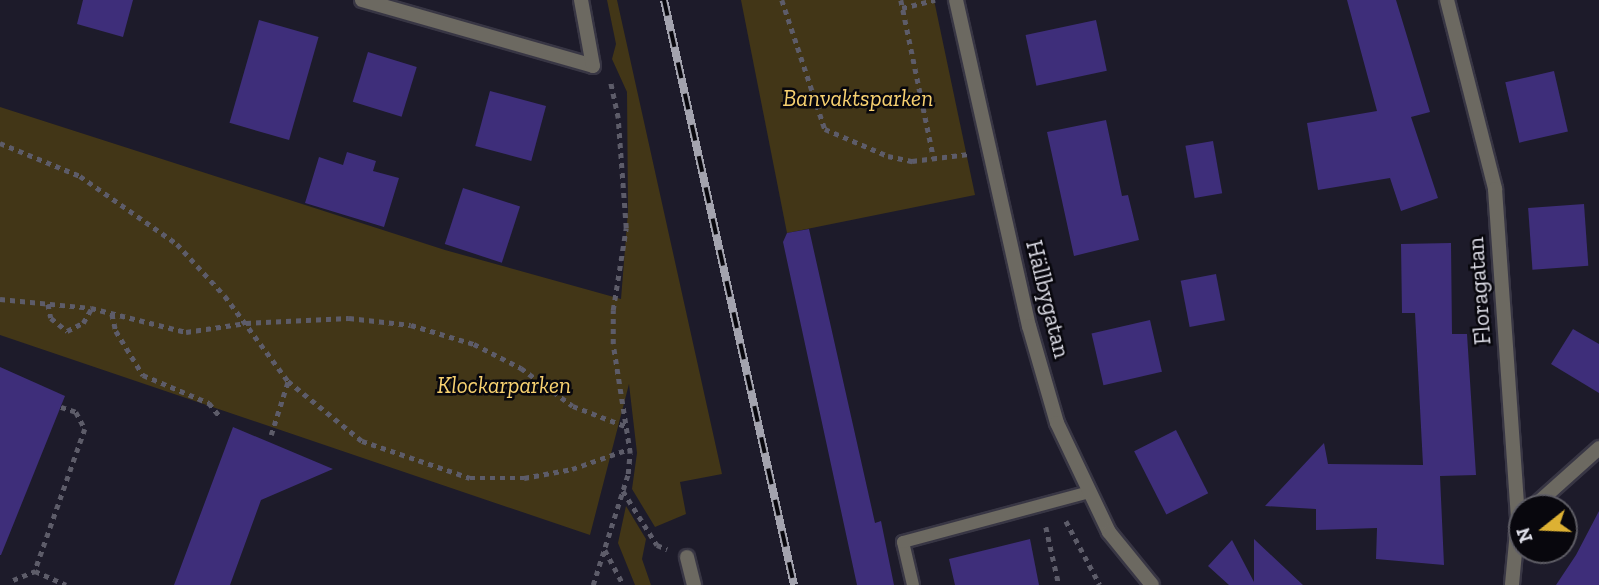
<!DOCTYPE html>
<html>
<head>
<meta charset="utf-8">
<style>
  body { margin:0 }
  #map { position:relative; width:1599px; height:585px; overflow:hidden; background:#1d1b2a; font-family:"Zilla Slab",serif }
  div>[style] { position:absolute }
  [style*='--x'] { left:calc(var(--x)*1px); top:calc(var(--y)*1px); width:calc(var(--w)*1px); rotate:calc(var(--a)*1deg) }
  .green>* { inset:0; background:#423617 }
  .building>* { inset:0; background:#3e2e7a; transform-origin:0 0 }
  .path>* { height:4.5px; margin-top:-2.25px; transform-origin:0; background:repeating-linear-gradient(90deg,#5d5c69 0 5px,transparent 0 10px) }
  .roads { filter:drop-shadow(2px 0 #383644) drop-shadow(-2px 0 #383644) drop-shadow(0 2px #383644) drop-shadow(0 -2px #383644) }
  .lane>* { height:12px; margin:-6px; padding:0 6px; transform-origin:6px; border-radius:6px; background:#6c6961 }
  .street>* { height:14px; margin:-7px; padding:0 7px; transform-origin:7px; border-radius:7px; background:#6c6961 }
  .rail>* { height:8px; margin-top:-4px; transform-origin:0; background:repeating-linear-gradient(90deg,#08070d 0 16px,#a3a3ae 0 32px); box-sizing:border-box; border-block:2px solid #a3a3ae }
  span { translate:-50% -50%; white-space:nowrap; text-align:center; line-height:1.15; -webkit-text-stroke:5px #08070d; paint-order:stroke }
  .park-label { font-size:23px; color:#f7d170; font-style:italic }
  .street-label { font-size:23px; color:#dcdce6 }
  .north { position:absolute; left:1508px; top:494px; width:70px; height:70px; box-sizing:border-box; background:#08070d; border:2px solid #5d5c64; border-radius:50%; rotate:252deg; font-size:19px; font-weight:700; line-height:28px; text-align:center; color:#dcdce6 }
  .north::after { content:''; display:block; margin:auto; width:24px; height:32px; background:#ddb133; clip-path:polygon(50% 0,100% 100%,50% 72%,0 100%) }
</style>
</head>
<body>
<div id="map">
  <div class="green">
    <i style="clip-path:polygon(607px 0,617px 0,722px 474px,680px 482px,686px 514px,655px 527px,632px 489px,637px 453px,629px 384px,590px 535px,0 335px,0 107px,445px 250px,621px 299px,628px 211px,627px 92px,612px 59px,616px 44px)"></i>
    <i style="clip-path:polygon(741px 0,934px 0,975px 195px,787px 233px)"></i>
    <i style="clip-path:polygon(626px 506px,646px 539px,642px 559px,651px 585px,635px 585px,618px 543px)"></i>
  </div>
  <div class="building">
    <i style="clip-path:polygon(83px 0,133px 0,123px 37px,77px 24px)"></i>
    <i style="clip-path:polygon(1347px 0,1396px 0,1430px 112px,1411px 117px,1438px 198px,1401px 211px,1390px 178px,1318px 190px,1307px 123px,1377px 111px)"></i>
    <i style="left:259px;top:20px;width:62px;height:107px;rotate:16deg"></i>
    <i style="left:1096px;top:20px;width:52px;height:72px;rotate:78deg"></i>
    <i style="left:368px;top:52px;width:51px;height:52px;rotate:17deg"></i>
    <i style="left:1554px;top:71px;width:62px;height:50px;rotate:77deg"></i>
    <i style="left:490px;top:91px;width:58px;height:57px;rotate:15deg"></i>
    <i style="clip-path:polygon(1106px 120px,1122px 196px,1128px 195px,1139px 240px,1074px 256px,1047px 132px)"></i>
    <i style="left:1213px;top:141px;width:53px;height:28px;rotate:80deg"></i>
    <i style="clip-path:polygon(347px 152px,376px 161px,373px 171px,399px 178px,384px 227px,305px 203px,319px 157px,343px 165px)"></i>
    <i style="left:463px;top:188px;width:60px;height:59px;rotate:18deg"></i>
    <i style="left:1584px;top:204px;width:62px;height:56px;rotate:86deg"></i>
    <i style="clip-path:polygon(809px 229px,875px 523px,881px 521px,894px 585px,857px 585px,783px 242px,787px 233px)"></i>
    <i style="clip-path:polygon(1451px 243px,1452px 334px,1467px 334px,1476px 475px,1440px 476px,1444px 565px,1376px 559px,1377px 528px,1316px 530px,1316px 509px,1265px 506px,1324px 443px,1328px 464px,1423px 465px,1415px 313px,1402px 313px,1401px 244px)"></i>
    <i style="left:1216px;top:274px;width:47px;height:36px;rotate:79deg"></i>
    <i style="left:1150px;top:320px;width:53px;height:60px;rotate:77deg"></i>
    <i style="clip-path:polygon(1573px 329px,1599px 344px,1599px 393px,1551px 364px)"></i>
    <i style="clip-path:polygon(0 367px,65px 396px,1px 555px,0 555px)"></i>
    <i style="clip-path:polygon(233px 427px,333px 469px,261px 500px,230px 585px,174px 585px)"></i>
    <i style="left:1176px;top:430px;width:71px;height:47px;rotate:63deg"></i>
    <i style="clip-path:polygon(1599px 511px,1599px 585px,1556px 585px,1576px 555px)"></i>
    <i style="clip-path:polygon(1030px 539px,1039px 585px,955px 585px,949px 559px)"></i>
    <i style="clip-path:polygon(1254px 539px,1303px 585px,1229px 585px,1208px 566px,1232px 540px,1254px 582px)"></i>
  </div>
  <div class="path">
    <i style="--x:782;--y:0;--w:136;--a:71.6"></i>
    <i style="--x:825;--y:129;--w:69;--a:23.2"></i>
    <i style="--x:888;--y:156;--w:25;--a:12"></i>
    <i style="--x:912;--y:161;--w:57;--a:-7"></i>
    <i style="--x:901;--y:0;--w:162;--a:78.3"></i>
    <i style="--x:902;--y:8;--w:34;--a:-14"></i>
    <i style="--x:0;--y:143;--w:87;--a:22.4"></i>
    <i style="--x:80;--y:176;--w:118;--a:35"></i>
    <i style="--x:177;--y:244;--w:71;--a:47.3"></i>
    <i style="--x:225;--y:296;--w:106;--a:53.5"></i>
    <i style="--x:288;--y:381;--w:95;--a:39"></i>
    <i style="--x:362;--y:441;--w:114;--a:18.9"></i>
    <i style="--x:470;--y:478;--w:54;--a:0"></i>
    <i style="--x:524;--y:478;--w:49;--a:-10.6"></i>
    <i style="--x:572;--y:469;--w:60;--a:-19.3"></i>
    <i style="--x:0;--y:299;--w:91;--a:5.6"></i>
    <i style="--x:91;--y:308;--w:98;--a:14.2"></i>
    <i style="--x:186;--y:332;--w:61;--a:-8.5"></i>
    <i style="--x:246;--y:323;--w:103;--a:-2.8"></i>
    <i style="--x:349;--y:318;--w:62;--a:6.4"></i>
    <i style="--x:411;--y:325;--w:66;--a:16.8"></i>
    <i style="--x:474;--y:344;--w:53;--a:27.1"></i>
    <i style="--x:521;--y:368;--w:64;--a:36.2"></i>
    <i style="--x:573;--y:406;--w:56;--a:21"></i>
    <i style="--x:48;--y:304;--w:14;--a:78"></i>
    <i style="--x:51;--y:318;--w:21;--a:39"></i>
    <i style="--x:67;--y:331;--w:18;--a:-27"></i>
    <i style="--x:83;--y:323;--w:16;--a:-60"></i>
    <i style="--x:112;--y:314;--w:17;--a:77"></i>
    <i style="--x:116;--y:331;--w:52;--a:58.5"></i>
    <i style="--x:143;--y:375;--w:72;--a:23"></i>
    <i style="--x:209;--y:403;--w:19;--a:51"></i>
    <i style="--x:61;--y:407;--w:16;--a:18"></i>
    <i style="--x:76;--y:412;--w:19;--a:62"></i>
    <i style="--x:85;--y:429;--w:151;--a:109.4"></i>
    <i style="--x:35;--y:571;--w:34;--a:24"></i>
    <i style="--x:271;--y:435;--w:57;--a:-72.5"></i>
    <i style="--x:623;--y:491;--w:64;--a:57.8"></i>
    <i style="--x:657;--y:545;--w:11;--a:22"></i>
    <i style="--x:1066;--y:521;--w:72;--a:62"></i>
    <i style="--x:1046;--y:527;--w:59;--a:77.4"></i>
    <i style="--x:605;--y:550;--w:40;--a:62"></i>
    <i style="--x:13;--y:580;--w:24;--a:-22"></i>
    <i style="--x:593;--y:585;--w:116;--a:-72.5"></i>
    <i style="--x:628;--y:474;--w:21;--a:-85"></i>
    <i style="--x:630;--y:453;--w:110;--a:-98.9"></i>
    <i style="--x:613;--y:344;--w:34;--a:-90"></i>
    <i style="--x:613;--y:310;--w:83;--a:-81"></i>
    <i style="--x:626;--y:228;--w:110;--a:-94.2"></i>
    <i style="--x:618;--y:118;--w:39;--a:-102"></i>
  </div>
  <div class="roads">
    <div class="lane">
      <i style="--x:913;--y:585;--w:44;--a:-103.1"></i>
      <i style="--x:903;--y:542;--w:194;--a:-15"></i>
    </div>
    <div class="street">
      <i style="--x:362;--y:0;--w:240;--a:15.9"></i>
      <i style="--x:593;--y:66;--w:67;--a:-100.3"></i>
      <i style="--x:956;--y:0;--w:334;--a:77.4"></i>
      <i style="--x:1029;--y:326;--w:101;--a:73.9"></i>
      <i style="--x:1057;--y:423;--w:121;--a:64.5"></i>
      <i style="--x:1109;--y:532;--w:68;--a:50.9"></i>
      <i style="--x:1447;--y:0;--w:195;--a:75.7"></i>
      <i style="--x:1495;--y:189;--w:333;--a:86"></i>
      <i style="--x:1518;--y:521;--w:64;--a:95.4"></i>
      <i style="--x:1532;--y:508;--w:90;--a:-41.8"></i>
      <i style="--x:687;--y:557;--w:29;--a:76"></i>
    </div>
  </div>
  <div class="rail">
    <i style="--x:664;--y:0;--w:599;--a:77.47"></i>
  </div>
  <div class="park-label">
    <span style="left:858px;top:98px">Banvaktsparken</span>
    <span style="left:504px;top:385px">Klockarparken</span>
  </div>
  <div class="street-label">
    <span style="left:1479px;top:291px;rotate:-94deg">Floragatan</span>
    <span style="left:1048px;top:299px;rotate:76deg">Hällbygatan</span>
  </div>
  <div class="north">N</div>
</div>
</body>
</html>
